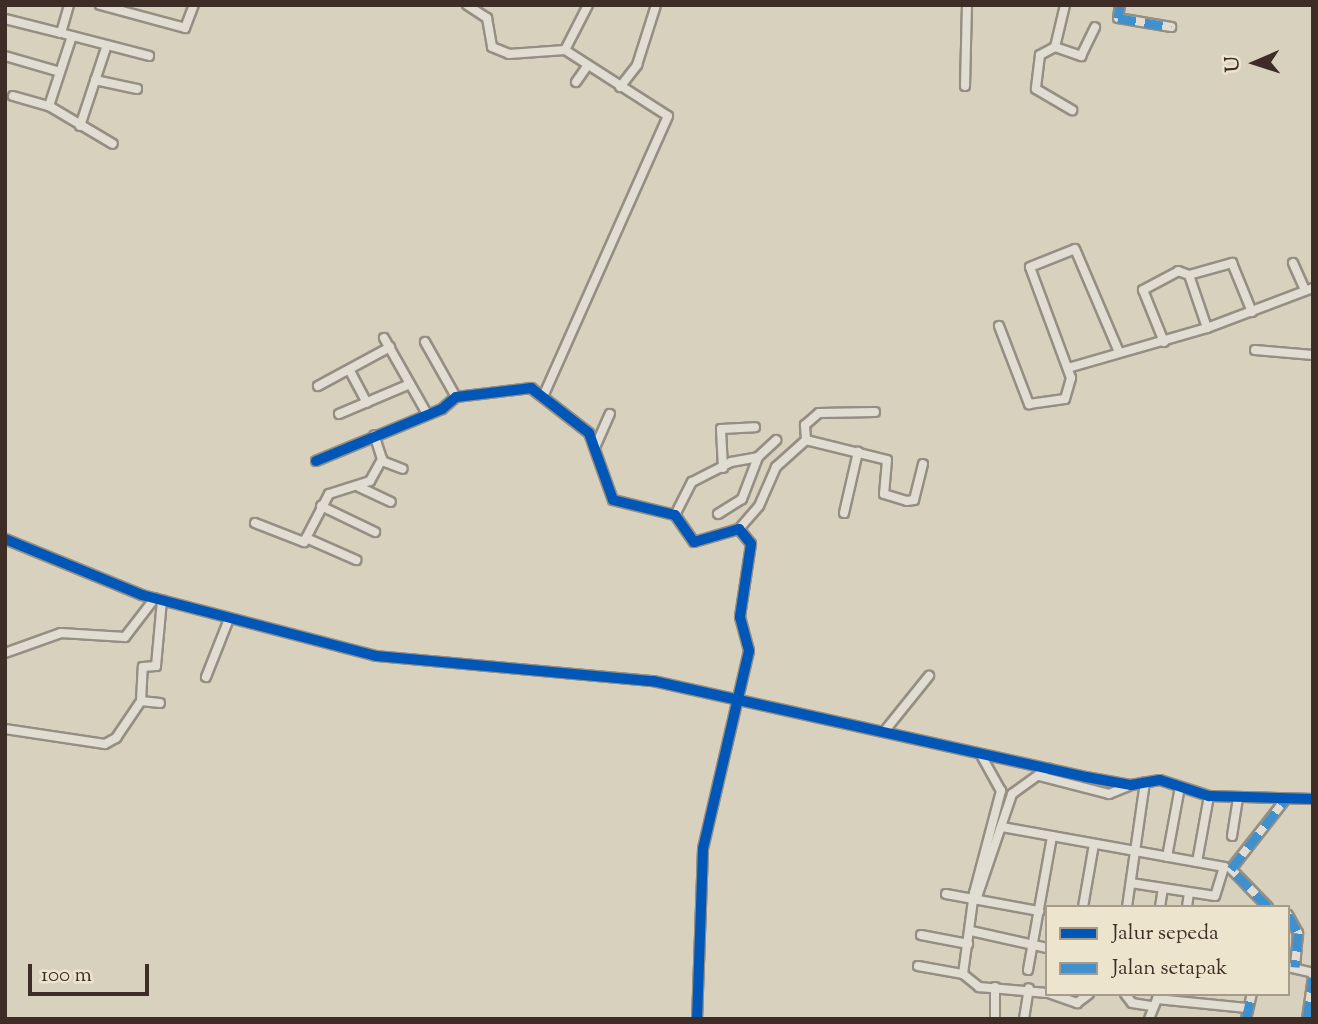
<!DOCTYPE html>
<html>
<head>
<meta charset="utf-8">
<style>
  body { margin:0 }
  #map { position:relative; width:1318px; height:1024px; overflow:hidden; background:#d8d1bd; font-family:"Sorts Mill Goudy",serif }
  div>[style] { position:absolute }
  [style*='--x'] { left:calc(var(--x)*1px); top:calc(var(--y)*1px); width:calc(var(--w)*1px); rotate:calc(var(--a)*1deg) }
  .roads { filter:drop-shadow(2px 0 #958e83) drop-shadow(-2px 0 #958e83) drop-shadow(0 2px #958e83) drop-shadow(0 -2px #958e83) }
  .minor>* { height:8px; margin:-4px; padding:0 4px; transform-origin:4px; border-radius:4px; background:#e1ddd3 }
  .quiet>* { height:9px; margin-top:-4.5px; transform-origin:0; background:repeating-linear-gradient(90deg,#3f90cc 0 18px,transparent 0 27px) }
  .cycleway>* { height:10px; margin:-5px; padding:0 5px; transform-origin:5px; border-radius:5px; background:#0057b8 }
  span { translate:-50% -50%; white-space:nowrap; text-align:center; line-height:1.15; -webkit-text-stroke:6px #ede4cd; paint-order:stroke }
  .frame { position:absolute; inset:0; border:7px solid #3e2d27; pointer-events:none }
  .legend { position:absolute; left:1045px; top:905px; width:245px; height:91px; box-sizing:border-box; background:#ede4cd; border:2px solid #a79b8b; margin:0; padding:9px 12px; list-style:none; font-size:21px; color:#3e2d27 }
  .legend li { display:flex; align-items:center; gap:14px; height:35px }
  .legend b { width:35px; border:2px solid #a79b8b }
  .north { position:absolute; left:1220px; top:28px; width:70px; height:70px; -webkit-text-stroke:5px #ede4cd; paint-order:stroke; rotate:267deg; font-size:19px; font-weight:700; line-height:28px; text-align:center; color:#3e2d27 }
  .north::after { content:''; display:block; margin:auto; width:24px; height:32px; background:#3e2d27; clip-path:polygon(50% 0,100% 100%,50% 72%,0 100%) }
  .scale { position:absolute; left:28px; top:964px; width:121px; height:32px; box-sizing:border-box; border:4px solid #3e2d27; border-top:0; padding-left:9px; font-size:21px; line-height:24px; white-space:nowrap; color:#3e2d27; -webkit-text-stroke:5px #ede4cd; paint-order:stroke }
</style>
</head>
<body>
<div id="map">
  <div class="roads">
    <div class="minor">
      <i style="--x:69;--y:5;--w:29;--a:106"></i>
      <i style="--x:61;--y:33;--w:91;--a:14.6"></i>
      <i style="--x:100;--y:5;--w:88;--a:15.1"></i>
      <i style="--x:185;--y:28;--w:25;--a:-69"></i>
      <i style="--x:467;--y:5;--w:24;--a:33"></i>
      <i style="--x:487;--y:18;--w:29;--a:80"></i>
      <i style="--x:492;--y:47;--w:18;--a:22"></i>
      <i style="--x:509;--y:54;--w:56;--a:-4.1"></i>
      <i style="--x:565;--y:50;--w:122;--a:32.7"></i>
      <i style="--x:668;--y:116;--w:304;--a:114"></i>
      <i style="--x:1065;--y:5;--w:43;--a:103.4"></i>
      <i style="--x:1055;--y:47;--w:17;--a:152"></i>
      <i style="--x:1040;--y:55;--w:34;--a:97"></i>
      <i style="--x:1036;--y:89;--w:42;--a:30.3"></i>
      <i style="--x:1120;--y:5;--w:13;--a:99"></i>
      <i style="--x:1118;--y:18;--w:54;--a:9.6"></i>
      <i style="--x:5;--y:19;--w:58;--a:14"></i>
      <i style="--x:72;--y:36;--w:74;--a:108.2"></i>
      <i style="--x:49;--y:106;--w:74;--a:30.7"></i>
      <i style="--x:1055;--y:47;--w:28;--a:19"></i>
      <i style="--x:1081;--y:56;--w:32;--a:-64"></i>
      <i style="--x:565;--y:50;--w:51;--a:-62.9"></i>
      <i style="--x:5;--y:56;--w:57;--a:16.2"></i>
      <i style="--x:95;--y:80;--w:43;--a:12.1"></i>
      <i style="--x:576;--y:82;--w:19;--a:-55"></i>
      <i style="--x:965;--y:86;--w:81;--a:-88.6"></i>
      <i style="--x:620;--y:87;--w:28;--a:-52"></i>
      <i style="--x:637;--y:65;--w:63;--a:-72.4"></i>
      <i style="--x:13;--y:96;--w:37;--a:16"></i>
      <i style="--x:80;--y:126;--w:85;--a:-71.6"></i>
      <i style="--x:1293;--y:263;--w:30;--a:66"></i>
      <i style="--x:1189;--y:275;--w:56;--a:71.2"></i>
      <i style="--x:999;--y:326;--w:84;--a:69"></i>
      <i style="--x:1029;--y:404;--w:36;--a:-8"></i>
      <i style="--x:1065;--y:399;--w:22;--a:-74"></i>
      <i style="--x:1071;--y:378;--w:118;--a:-110.3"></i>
      <i style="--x:1030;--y:267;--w:48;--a:-21.8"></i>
      <i style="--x:1075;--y:249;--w:110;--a:66.9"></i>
      <i style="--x:384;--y:338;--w:85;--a:60.4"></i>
      <i style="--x:425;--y:342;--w:63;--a:60.6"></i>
      <i style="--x:1164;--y:342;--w:56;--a:-112"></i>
      <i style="--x:1143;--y:290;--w:40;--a:-28"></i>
      <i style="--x:1178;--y:271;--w:12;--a:20"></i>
      <i style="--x:1189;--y:275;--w:45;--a:-15.6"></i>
      <i style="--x:1232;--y:263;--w:53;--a:67.8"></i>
      <i style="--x:1255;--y:350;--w:58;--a:4.9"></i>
      <i style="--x:1068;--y:368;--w:145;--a:-16.1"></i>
      <i style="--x:1207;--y:328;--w:113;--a:-20.7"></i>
      <i style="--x:350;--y:371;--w:36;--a:62"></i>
      <i style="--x:318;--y:386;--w:82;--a:-28.4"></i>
      <i style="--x:339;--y:414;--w:77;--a:-22.9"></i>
      <i style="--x:806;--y:440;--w:83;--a:13.9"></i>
      <i style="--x:887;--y:460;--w:34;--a:95"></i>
      <i style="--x:884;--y:494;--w:24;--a:17"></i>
      <i style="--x:907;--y:501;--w:7;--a:-8"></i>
      <i style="--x:914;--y:500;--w:37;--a:-76"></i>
      <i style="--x:806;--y:440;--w:15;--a:-94"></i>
      <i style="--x:805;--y:425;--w:18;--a:-41"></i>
      <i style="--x:819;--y:413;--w:56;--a:-1"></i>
      <i style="--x:596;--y:445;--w:34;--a:-66"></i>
      <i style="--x:316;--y:461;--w:136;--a:-22.4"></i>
      <i style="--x:442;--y:409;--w:18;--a:-41"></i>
      <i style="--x:456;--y:397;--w:76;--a:-6.8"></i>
      <i style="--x:531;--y:388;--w:73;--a:37.8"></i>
      <i style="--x:589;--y:433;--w:71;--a:70.3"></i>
      <i style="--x:613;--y:500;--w:64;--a:13.6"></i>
      <i style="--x:675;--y:515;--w:33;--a:55"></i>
      <i style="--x:694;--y:542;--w:47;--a:-16.1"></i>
      <i style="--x:739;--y:529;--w:19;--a:51"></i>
      <i style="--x:751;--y:544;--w:74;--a:98.6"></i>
      <i style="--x:740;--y:617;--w:35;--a:75"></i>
      <i style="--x:749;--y:651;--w:203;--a:103.1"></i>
      <i style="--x:703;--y:849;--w:170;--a:92"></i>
      <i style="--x:382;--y:461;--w:22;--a:21"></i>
      <i style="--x:723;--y:468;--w:39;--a:-93"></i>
      <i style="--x:721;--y:429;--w:34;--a:-3"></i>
      <i style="--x:359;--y:487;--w:35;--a:25"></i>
      <i style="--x:321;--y:506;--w:60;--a:25.7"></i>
      <i style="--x:844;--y:513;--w:63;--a:-77.1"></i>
      <i style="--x:718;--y:514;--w:28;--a:-32"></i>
      <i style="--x:742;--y:499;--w:45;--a:-69.1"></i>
      <i style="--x:758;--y:457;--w:25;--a:-43"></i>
      <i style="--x:675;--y:515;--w:37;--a:-63"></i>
      <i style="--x:692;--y:482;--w:44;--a:-27.1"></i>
      <i style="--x:731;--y:462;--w:27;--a:-10"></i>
      <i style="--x:255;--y:523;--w:53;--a:21.2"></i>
      <i style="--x:304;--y:542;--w:54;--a:-62.5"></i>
      <i style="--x:329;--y:494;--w:43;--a:-17.6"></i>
      <i style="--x:370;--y:481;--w:25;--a:-61"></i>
      <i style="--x:382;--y:459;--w:25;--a:-108"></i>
      <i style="--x:739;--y:529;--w:30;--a:-49"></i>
      <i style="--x:759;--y:506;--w:43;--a:-66.4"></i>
      <i style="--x:776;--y:467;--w:40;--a:-42"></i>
      <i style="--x:306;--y:538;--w:55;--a:23.7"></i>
      <i style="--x:5;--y:539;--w:148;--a:22.2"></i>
      <i style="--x:142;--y:595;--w:242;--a:14.6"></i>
      <i style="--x:376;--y:656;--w:278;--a:5.2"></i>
      <i style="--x:653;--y:681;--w:444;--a:12.5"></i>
      <i style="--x:1086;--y:777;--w:46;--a:10.1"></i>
      <i style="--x:1131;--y:785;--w:29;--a:-10"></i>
      <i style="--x:1160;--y:780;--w:52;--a:18.1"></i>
      <i style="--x:1209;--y:796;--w:104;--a:1.7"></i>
      <i style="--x:5;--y:653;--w:59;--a:-19.7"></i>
      <i style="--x:61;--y:633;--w:64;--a:3.6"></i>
      <i style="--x:125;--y:637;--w:49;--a:-52.4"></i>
      <i style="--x:206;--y:677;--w:62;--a:-68.4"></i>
      <i style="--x:141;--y:701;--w:19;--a:6"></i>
      <i style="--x:887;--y:728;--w:67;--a:-51.1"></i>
      <i style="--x:5;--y:729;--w:101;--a:8.5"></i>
      <i style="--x:105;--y:744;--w:13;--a:-29"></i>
      <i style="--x:116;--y:738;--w:45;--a:-56"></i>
      <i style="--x:141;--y:701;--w:34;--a:-87"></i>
      <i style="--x:143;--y:667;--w:13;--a:-4"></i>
      <i style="--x:156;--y:666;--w:66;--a:-84.8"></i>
      <i style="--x:1039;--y:776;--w:72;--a:14.4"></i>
      <i style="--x:1109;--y:794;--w:24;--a:-22"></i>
      <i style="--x:1002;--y:827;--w:226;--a:10.2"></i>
      <i style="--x:1224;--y:867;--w:30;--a:107"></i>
      <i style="--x:1215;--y:896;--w:85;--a:-171.2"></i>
      <i style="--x:1232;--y:836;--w:38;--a:-81"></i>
      <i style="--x:1167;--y:857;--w:71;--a:-79.5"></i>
      <i style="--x:1197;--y:862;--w:67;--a:-79.7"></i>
      <i style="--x:946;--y:894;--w:95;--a:10.4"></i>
      <i style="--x:976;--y:900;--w:112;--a:-71.2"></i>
      <i style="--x:1012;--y:794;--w:44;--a:-35.8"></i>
      <i style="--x:1083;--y:907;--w:64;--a:-80.1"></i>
      <i style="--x:1127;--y:907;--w:126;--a:-81.8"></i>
      <i style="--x:1160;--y:907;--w:18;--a:-81"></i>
      <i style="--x:1187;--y:907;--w:14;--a:-82"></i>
      <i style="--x:1268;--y:907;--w:53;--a:-134.2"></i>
      <i style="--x:1231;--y:869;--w:88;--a:-52"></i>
      <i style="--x:1288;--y:915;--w:21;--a:61"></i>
      <i style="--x:1298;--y:933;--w:34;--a:95"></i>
      <i style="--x:971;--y:931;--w:78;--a:12.6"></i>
      <i style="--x:921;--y:935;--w:48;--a:10.8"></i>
      <i style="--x:918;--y:966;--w:46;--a:10.1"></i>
      <i style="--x:963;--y:974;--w:21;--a:39"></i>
      <i style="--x:979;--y:987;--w:68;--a:5"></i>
      <i style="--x:1288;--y:967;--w:26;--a:13"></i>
      <i style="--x:1028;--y:970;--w:136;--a:-79.8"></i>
      <i style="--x:963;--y:974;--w:82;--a:-82.3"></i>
      <i style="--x:974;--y:893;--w:106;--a:-75.2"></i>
      <i style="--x:1001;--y:791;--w:41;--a:-119.1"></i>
      <i style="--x:1051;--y:994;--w:28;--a:19"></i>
      <i style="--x:1077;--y:1003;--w:15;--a:-37"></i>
      <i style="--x:1125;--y:994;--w:11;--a:52"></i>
      <i style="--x:1132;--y:1003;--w:20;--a:9"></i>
      <i style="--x:995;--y:1019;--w:32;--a:-90"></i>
      <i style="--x:1024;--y:1019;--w:31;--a:-81"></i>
      <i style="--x:1149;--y:1019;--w:22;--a:-68"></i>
      <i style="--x:1157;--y:999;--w:90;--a:5.7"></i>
      <i style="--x:1246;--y:1019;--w:26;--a:-77"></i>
      <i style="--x:1307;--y:1019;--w:42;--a:-81.9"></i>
    </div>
  </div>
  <div class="quiet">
    <i style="--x:1120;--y:5;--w:13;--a:99"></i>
    <i style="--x:1118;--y:18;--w:54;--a:9.6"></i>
    <i style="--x:1268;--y:907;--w:53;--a:-134.2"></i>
    <i style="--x:1231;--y:869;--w:88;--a:-52"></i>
    <i style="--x:1288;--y:915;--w:21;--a:61"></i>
    <i style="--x:1298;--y:933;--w:34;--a:95"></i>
    <i style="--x:1246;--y:1019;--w:26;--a:-77"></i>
    <i style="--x:1307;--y:1019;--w:42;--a:-81.9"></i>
  </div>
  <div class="cycleway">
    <i style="--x:316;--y:461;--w:136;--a:-22.4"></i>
    <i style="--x:442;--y:409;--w:18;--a:-41"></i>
    <i style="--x:456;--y:397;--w:76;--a:-6.8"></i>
    <i style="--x:531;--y:388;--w:73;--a:37.8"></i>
    <i style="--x:589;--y:433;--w:71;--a:70.3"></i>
    <i style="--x:613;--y:500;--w:64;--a:13.6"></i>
    <i style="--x:675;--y:515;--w:33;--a:55"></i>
    <i style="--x:694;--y:542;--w:47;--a:-16.1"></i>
    <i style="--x:739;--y:529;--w:19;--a:51"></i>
    <i style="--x:751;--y:544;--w:74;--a:98.6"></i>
    <i style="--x:740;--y:617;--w:35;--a:75"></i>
    <i style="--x:749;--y:651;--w:203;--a:103.1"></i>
    <i style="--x:703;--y:849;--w:170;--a:92"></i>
    <i style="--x:5;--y:539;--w:148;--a:22.2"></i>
    <i style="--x:142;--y:595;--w:242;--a:14.6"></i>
    <i style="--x:376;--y:656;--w:278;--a:5.2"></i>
    <i style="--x:653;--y:681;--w:444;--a:12.5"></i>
    <i style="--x:1086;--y:777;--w:46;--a:10.1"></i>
    <i style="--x:1131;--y:785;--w:29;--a:-10"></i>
    <i style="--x:1160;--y:780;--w:52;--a:18.1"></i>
    <i style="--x:1209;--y:796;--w:104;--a:1.7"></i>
  </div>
  <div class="frame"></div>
  <ul class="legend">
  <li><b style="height:9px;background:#0057b8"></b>Jalur sepeda</li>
  <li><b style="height:9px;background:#3f90cc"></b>Jalan setapak</li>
  </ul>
  <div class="north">U</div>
  <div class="scale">100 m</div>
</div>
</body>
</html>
